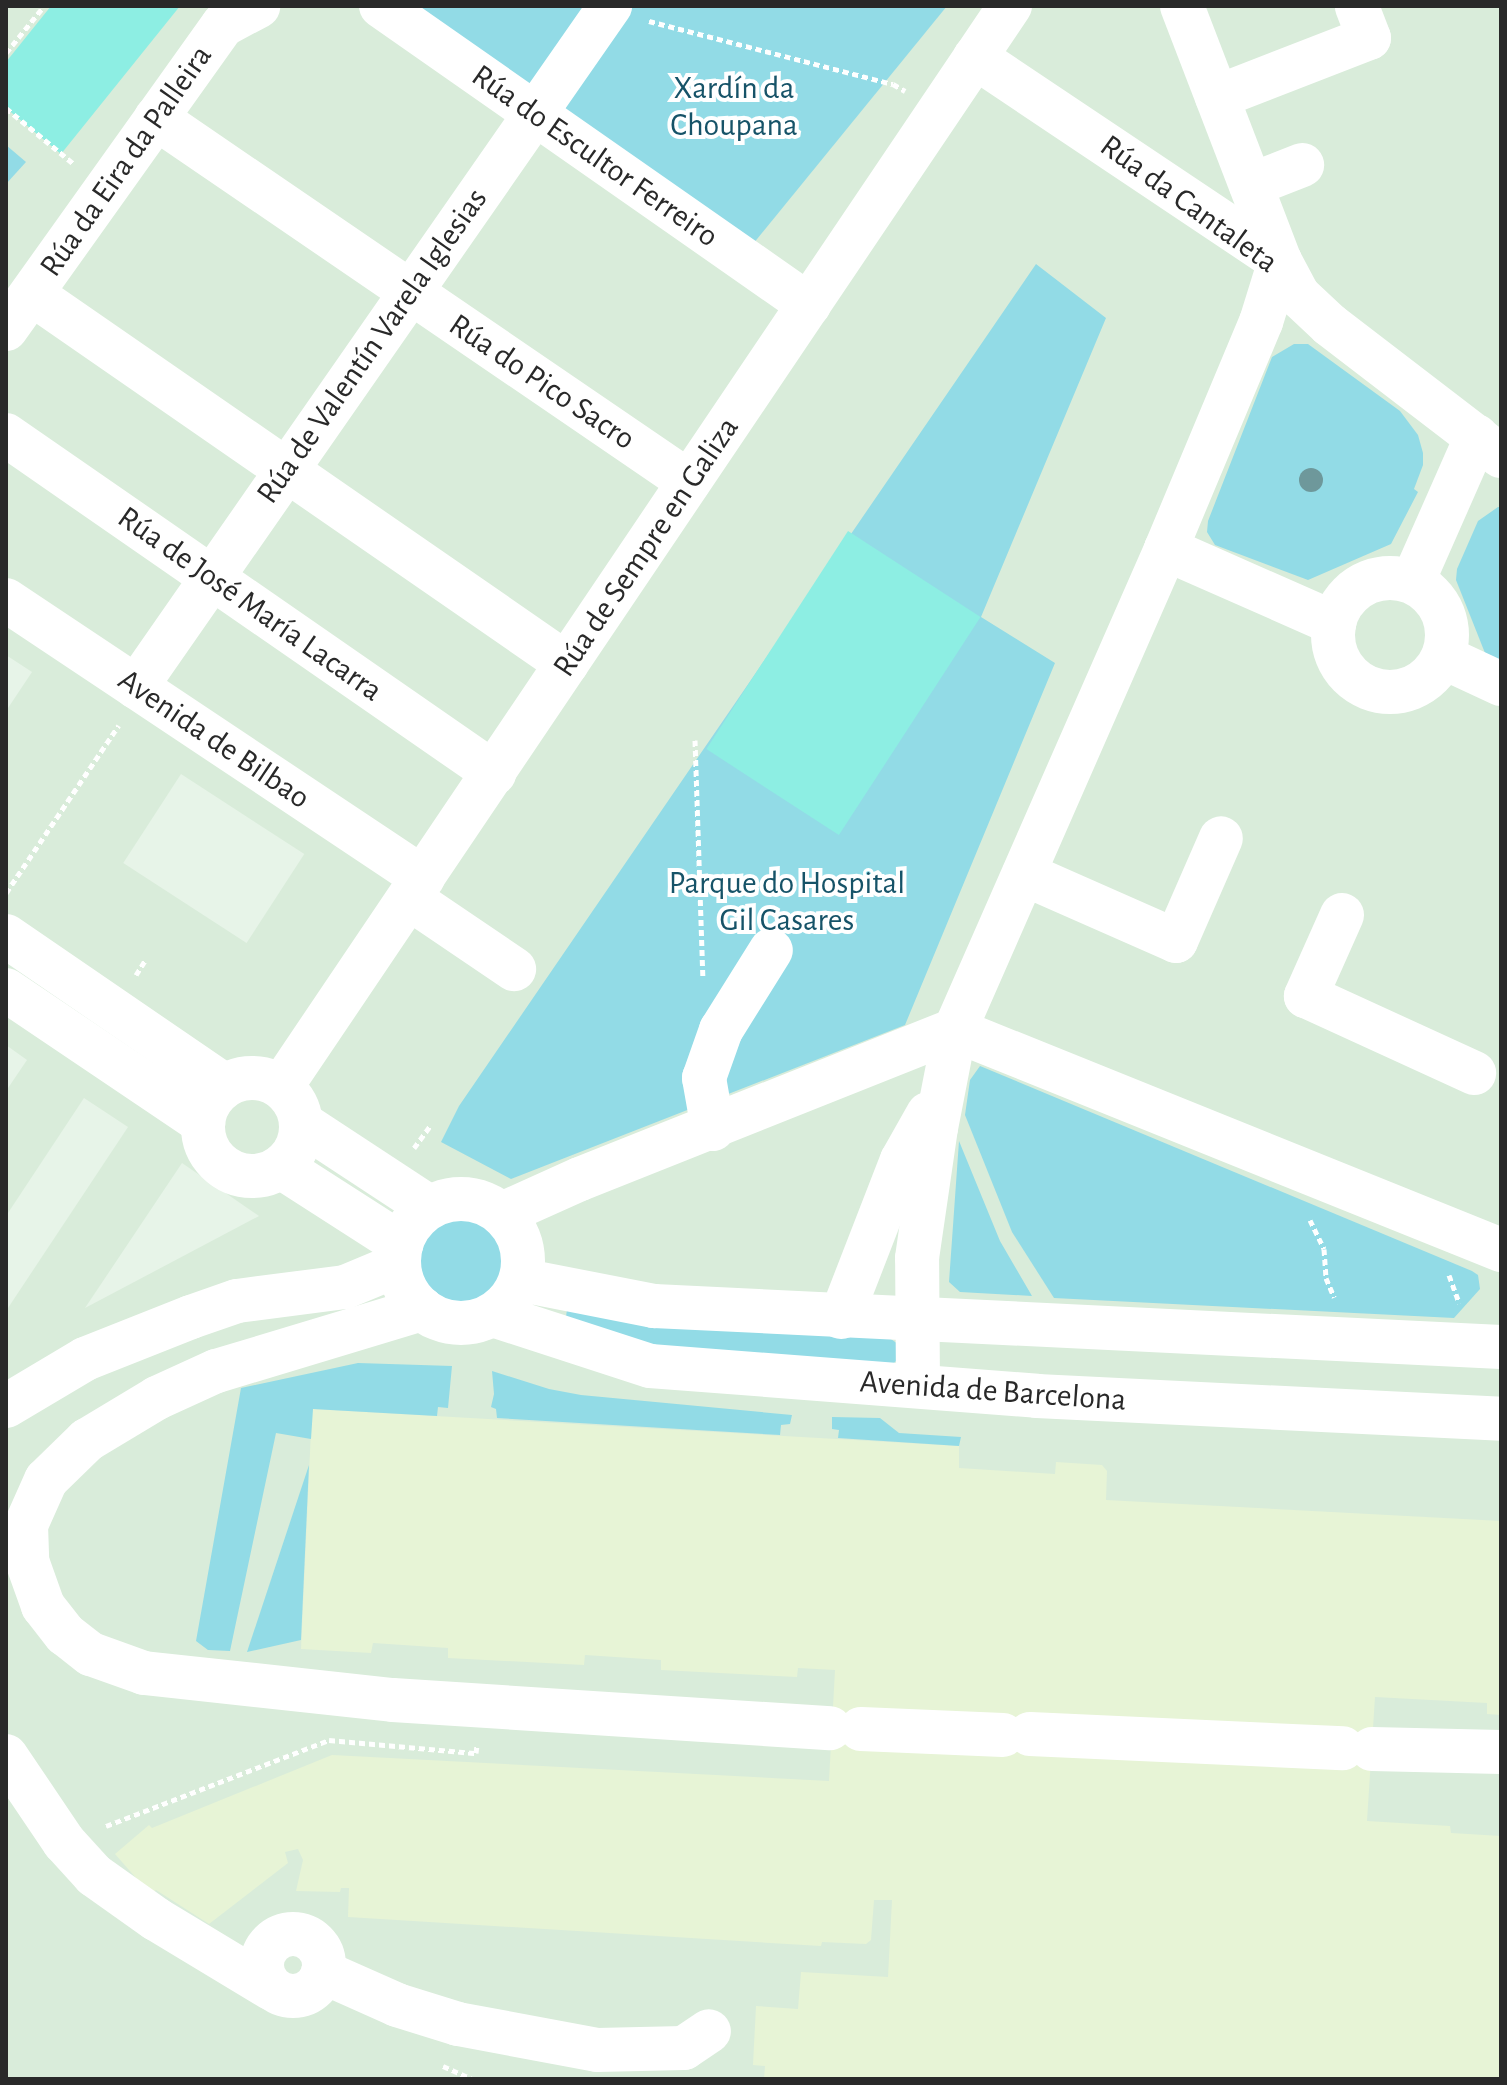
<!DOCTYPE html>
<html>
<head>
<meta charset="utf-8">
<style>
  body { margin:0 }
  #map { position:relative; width:1507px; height:2085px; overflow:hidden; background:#d9ecda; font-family:"Alegreya Sans",sans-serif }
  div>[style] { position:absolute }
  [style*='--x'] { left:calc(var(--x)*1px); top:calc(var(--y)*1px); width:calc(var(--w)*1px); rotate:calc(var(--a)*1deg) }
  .medical>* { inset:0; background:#e7f4d6 }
  .green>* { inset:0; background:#92dbe6 }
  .round { border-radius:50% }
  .pitch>* { inset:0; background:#8deee3; transform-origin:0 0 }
  .plaza>* { inset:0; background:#e7f4e8; transform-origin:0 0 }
  .path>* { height:5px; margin-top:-2.5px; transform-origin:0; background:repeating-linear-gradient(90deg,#fff 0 6px,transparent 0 10px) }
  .minor>* { height:44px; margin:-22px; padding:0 22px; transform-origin:22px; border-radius:22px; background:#fff }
  .minor>.ring { margin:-22px; padding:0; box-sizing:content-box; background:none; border:44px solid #fff; border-radius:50% }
  .trees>* { width:24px; height:24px; margin:-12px; border-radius:50%; background:#6e989b }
  span { translate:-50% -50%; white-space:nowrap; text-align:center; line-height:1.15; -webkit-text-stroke:8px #fff; paint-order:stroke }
  .park-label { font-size:32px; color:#165368 }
  .street-label { font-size:32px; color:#292929 }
  .frame { position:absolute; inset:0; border:8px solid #292929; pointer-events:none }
</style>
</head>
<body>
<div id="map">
  <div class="medical">
    <i style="clip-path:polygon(312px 1409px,959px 1446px,959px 1468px,1055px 1474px,1056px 1462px,1102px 1465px,1107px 1471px,1106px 1500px,1501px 1521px,1501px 1715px,1487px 1714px,1487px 1703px,1375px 1697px,1367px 1821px,1450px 1826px,1451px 1833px,1501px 1836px,1501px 2079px,764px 2079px,765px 2066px,753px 2065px,756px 2006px,798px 2009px,801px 1972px,888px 1977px,892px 1900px,874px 1900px,871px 1940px,866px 1944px,822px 1942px,821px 1946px,348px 1917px,349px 1888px,341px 1888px,340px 1892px,296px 1891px,303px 1860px,298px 1849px,285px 1852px,288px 1863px,209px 1924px,156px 1890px,150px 1894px,115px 1854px,149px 1825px,152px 1828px,332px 1755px,829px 1781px,835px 1670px,798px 1668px,797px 1677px,661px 1670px,661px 1660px,585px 1655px,584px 1665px,448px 1658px,448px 1648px,373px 1643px,371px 1653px,301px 1649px)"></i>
  </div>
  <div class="green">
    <i style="clip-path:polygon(410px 6px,947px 6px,753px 244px)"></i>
    <i style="clip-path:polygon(6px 145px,26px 162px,6px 184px)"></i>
    <i style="clip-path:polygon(1036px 264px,1106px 318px,981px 617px,1055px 663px,905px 1025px,511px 1179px,441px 1142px,459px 1106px)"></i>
    <i style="clip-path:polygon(1294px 344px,1308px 344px,1400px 411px,1418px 435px,1423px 453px,1423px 465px,1414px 489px,1418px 492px,1391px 544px,1308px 580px,1215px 545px,1207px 532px,1208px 521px,1272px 357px)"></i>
    <i style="clip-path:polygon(1498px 507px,1501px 507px,1501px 663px,1485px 653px,1456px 580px,1457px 569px,1478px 521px)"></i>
    <i style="clip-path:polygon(980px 1066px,1472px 1271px,1478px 1275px,1480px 1289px,1454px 1318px,1054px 1298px,1012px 1232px,965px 1115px,970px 1080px)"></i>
    <i style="clip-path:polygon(959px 1141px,1000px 1241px,1032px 1296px,960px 1292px,949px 1282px)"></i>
    <i class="round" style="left:417px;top:1217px;width:86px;height:86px"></i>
    <i style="clip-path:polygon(567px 1309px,888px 1337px,898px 1344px,896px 1361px,889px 1368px,701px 1359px,565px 1325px)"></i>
    <i style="clip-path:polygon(358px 1363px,452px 1366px,448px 1408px,438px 1407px,437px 1416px,313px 1409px,311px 1439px,276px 1433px,230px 1651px,208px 1650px,196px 1641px,241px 1388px)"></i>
    <i style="clip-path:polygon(492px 1371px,549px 1389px,581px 1395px,792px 1415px,790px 1424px,781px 1425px,780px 1435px,497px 1418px,496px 1409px,491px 1407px,494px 1394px)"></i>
    <i style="clip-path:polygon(832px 1417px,880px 1418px,899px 1433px,961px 1437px,959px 1446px,838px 1438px,839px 1430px,832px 1429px)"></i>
    <i style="clip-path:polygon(309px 1465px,301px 1640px,247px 1652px)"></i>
  </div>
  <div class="pitch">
    <i style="clip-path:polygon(51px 6px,180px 6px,61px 154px,6px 108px,6px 62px)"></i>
    <i style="left:848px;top:531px;width:158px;height:260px;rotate:33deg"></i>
  </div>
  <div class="plaza">
    <i style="clip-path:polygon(6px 655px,32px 672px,6px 711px)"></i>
    <i style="left:181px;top:774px;width:147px;height:106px;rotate:33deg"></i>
    <i style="clip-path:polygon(6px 1045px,27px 1060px,6px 1091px)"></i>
    <i style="clip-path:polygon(84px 1098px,128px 1127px,6px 1311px,6px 1216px)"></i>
    <i style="clip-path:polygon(182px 1163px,259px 1216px,85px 1308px)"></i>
  </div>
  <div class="path">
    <i style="--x:649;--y:21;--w:252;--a:14.5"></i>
    <i style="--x:893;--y:84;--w:14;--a:30"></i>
    <i style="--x:6;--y:53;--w:60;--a:-51"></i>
    <i style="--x:6;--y:108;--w:88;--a:39.5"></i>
    <i style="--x:695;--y:740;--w:239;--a:88.1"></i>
    <i style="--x:6;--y:893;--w:202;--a:-56.1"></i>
    <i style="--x:136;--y:975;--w:19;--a:-58"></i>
    <i style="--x:414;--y:1148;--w:27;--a:-54"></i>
    <i style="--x:1310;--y:1220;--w:32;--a:64"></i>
    <i style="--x:1324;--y:1249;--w:29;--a:86"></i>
    <i style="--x:1326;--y:1278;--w:21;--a:67"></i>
    <i style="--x:1449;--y:1275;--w:30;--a:70"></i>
    <i style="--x:106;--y:1826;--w:239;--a:-21.1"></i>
    <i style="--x:329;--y:1740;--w:148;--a:5.1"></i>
    <i style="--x:476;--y:1753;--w:8;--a:-83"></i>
    <i style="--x:443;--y:2066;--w:32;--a:24"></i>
  </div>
  <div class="minor">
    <i style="--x:381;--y:6;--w:522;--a:34.94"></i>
    <i style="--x:1182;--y:6;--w:273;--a:69"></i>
    <i style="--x:1280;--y:261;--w:40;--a:62"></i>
    <i style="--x:1299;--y:296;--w:42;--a:43.1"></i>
    <i style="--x:1330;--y:325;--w:215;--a:37.5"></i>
    <i style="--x:975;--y:57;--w:367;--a:33.8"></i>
    <i style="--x:1217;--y:97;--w:163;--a:-21.2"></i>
    <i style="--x:1369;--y:38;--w:34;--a:-111"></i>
    <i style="--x:156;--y:118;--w:645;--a:34.33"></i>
    <i style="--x:1251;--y:185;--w:55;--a:-21.4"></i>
    <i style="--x:32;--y:294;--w:650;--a:34.67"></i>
    <i style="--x:6;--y:329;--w:374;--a:-54.5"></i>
    <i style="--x:223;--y:25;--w:40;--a:-28"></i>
    <i style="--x:6;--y:435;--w:594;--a:34.71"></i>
    <i style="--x:1166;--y:549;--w:184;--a:23.8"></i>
    <i class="ring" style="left:1333px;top:578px;width:70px;height:70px"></i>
    <i style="--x:1413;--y:581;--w:158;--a:-66.2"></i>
    <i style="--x:6;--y:600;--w:501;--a:33.69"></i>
    <i style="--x:1443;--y:657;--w:64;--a:25"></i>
    <i style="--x:136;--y:687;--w:830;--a:-55.16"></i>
    <i style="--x:1024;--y:874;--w:166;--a:23.8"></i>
    <i style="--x:1176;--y:941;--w:112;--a:-66.4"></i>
    <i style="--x:409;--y:898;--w:127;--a:34.1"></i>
    <i style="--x:1342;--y:915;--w:89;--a:114"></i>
    <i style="--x:1306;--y:996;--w:185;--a:24.6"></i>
    <i style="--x:6;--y:936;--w:265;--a:34.4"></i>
    <i style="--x:6;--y:990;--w:238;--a:34"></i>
    <i class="ring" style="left:203px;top:1078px;width:54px;height:54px"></i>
    <i style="--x:281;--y:1087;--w:1304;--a:-56.01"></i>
    <i style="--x:301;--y:1123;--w:153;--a:33.3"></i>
    <i style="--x:713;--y:1129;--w:52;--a:-100"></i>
    <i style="--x:704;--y:1078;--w:51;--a:-70.5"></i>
    <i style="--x:721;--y:1030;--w:94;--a:-58"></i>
    <i style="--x:281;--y:1167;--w:143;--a:32.7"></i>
    <i class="ring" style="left:399px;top:1199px;width:80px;height:80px"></i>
    <i style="--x:502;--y:1214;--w:85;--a:-24.2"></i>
    <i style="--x:580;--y:1179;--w:404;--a:-21.7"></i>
    <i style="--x:955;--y:1030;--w:589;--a:21.95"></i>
    <i style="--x:521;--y:1280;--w:136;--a:11.1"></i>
    <i style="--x:654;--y:1306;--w:848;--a:2.77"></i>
    <i style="--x:422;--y:1309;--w:215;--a:163.2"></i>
    <i style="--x:216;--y:1371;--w:65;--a:155.4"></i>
    <i style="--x:157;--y:1398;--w:82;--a:149"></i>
    <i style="--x:87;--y:1440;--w:57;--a:135.7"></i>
    <i style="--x:46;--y:1480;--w:49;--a:114"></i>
    <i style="--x:26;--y:1525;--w:36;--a:88"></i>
    <i style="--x:27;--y:1561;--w:48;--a:70.4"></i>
    <i style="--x:43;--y:1606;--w:36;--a:52"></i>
    <i style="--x:65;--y:1634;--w:33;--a:38"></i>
    <i style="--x:91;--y:1654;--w:56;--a:19.7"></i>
    <i style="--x:144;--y:1673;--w:250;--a:6.2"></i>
    <i style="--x:393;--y:1700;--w:438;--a:3.7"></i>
    <i style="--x:493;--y:1315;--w:165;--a:18"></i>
    <i style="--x:650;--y:1366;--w:388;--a:4.4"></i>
    <i style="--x:1037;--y:1396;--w:465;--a:2.8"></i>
    <i style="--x:841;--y:1317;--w:168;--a:-68.8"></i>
    <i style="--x:902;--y:1160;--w:53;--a:-60.5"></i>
    <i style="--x:918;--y:1386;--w:128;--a:-90.4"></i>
    <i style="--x:917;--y:1258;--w:131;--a:-81.7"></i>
    <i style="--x:936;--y:1128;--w:100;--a:-79"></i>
    <i style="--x:955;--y:1030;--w:525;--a:-66.31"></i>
    <i style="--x:1166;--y:549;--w:246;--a:-67.3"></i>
    <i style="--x:1261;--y:322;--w:64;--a:-72.7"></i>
    <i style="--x:6;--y:1406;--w:92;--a:-30.7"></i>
    <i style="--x:85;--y:1359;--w:114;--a:-21.6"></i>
    <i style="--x:191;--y:1317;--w:49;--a:-19.2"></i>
    <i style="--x:237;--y:1301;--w:109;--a:-7.4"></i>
    <i style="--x:345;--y:1287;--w:57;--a:-22.5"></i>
    <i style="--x:861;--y:1729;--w:142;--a:2.4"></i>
    <i style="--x:1030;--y:1734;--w:313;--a:2.6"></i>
    <i style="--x:1372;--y:1749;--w:129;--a:1.3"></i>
    <i style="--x:6;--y:1756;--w:104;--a:56"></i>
    <i style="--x:64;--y:1842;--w:45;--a:47.7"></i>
    <i style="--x:94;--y:1875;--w:76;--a:35.4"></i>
    <i style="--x:156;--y:1919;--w:135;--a:31.1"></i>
    <i class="ring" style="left:262px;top:1934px;width:18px;height:18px"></i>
    <i style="--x:323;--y:1972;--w:81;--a:24"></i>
    <i style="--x:397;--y:2005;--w:64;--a:17.3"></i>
    <i style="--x:458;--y:2024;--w:141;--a:10.6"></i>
    <i style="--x:597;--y:2050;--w:87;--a:-1.3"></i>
    <i style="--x:684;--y:2048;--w:30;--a:-34"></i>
  </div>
  <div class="trees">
    <i style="left:1311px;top:480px"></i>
  </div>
  <div class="park-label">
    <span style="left:734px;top:107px">Xardín da<br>Choupana</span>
    <span style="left:787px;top:902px">Parque do Hospital<br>Gil Casares</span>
  </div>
  <div class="street-label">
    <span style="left:595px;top:156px;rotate:35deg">Rúa do Escultor Ferreiro</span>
    <span style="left:126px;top:161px;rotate:-55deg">Rúa da Eira da Palleira</span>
    <span style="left:1189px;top:204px;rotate:36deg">Rúa da Cantaleta</span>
    <span style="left:372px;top:346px;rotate:-55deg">Rúa de Valentín Varela Iglesias</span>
    <span style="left:542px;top:382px;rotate:34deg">Rúa do Pico Sacro</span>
    <span style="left:646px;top:547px;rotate:-56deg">Rúa de Sempre en Galiza</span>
    <span style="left:250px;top:604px;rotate:35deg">Rúa de José María Lacarra</span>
    <span style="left:214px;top:739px;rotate:34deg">Avenida de Bilbao</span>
    <span style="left:993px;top:1391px;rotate:4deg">Avenida de Barcelona</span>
  </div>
  <div class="frame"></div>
</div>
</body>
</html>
